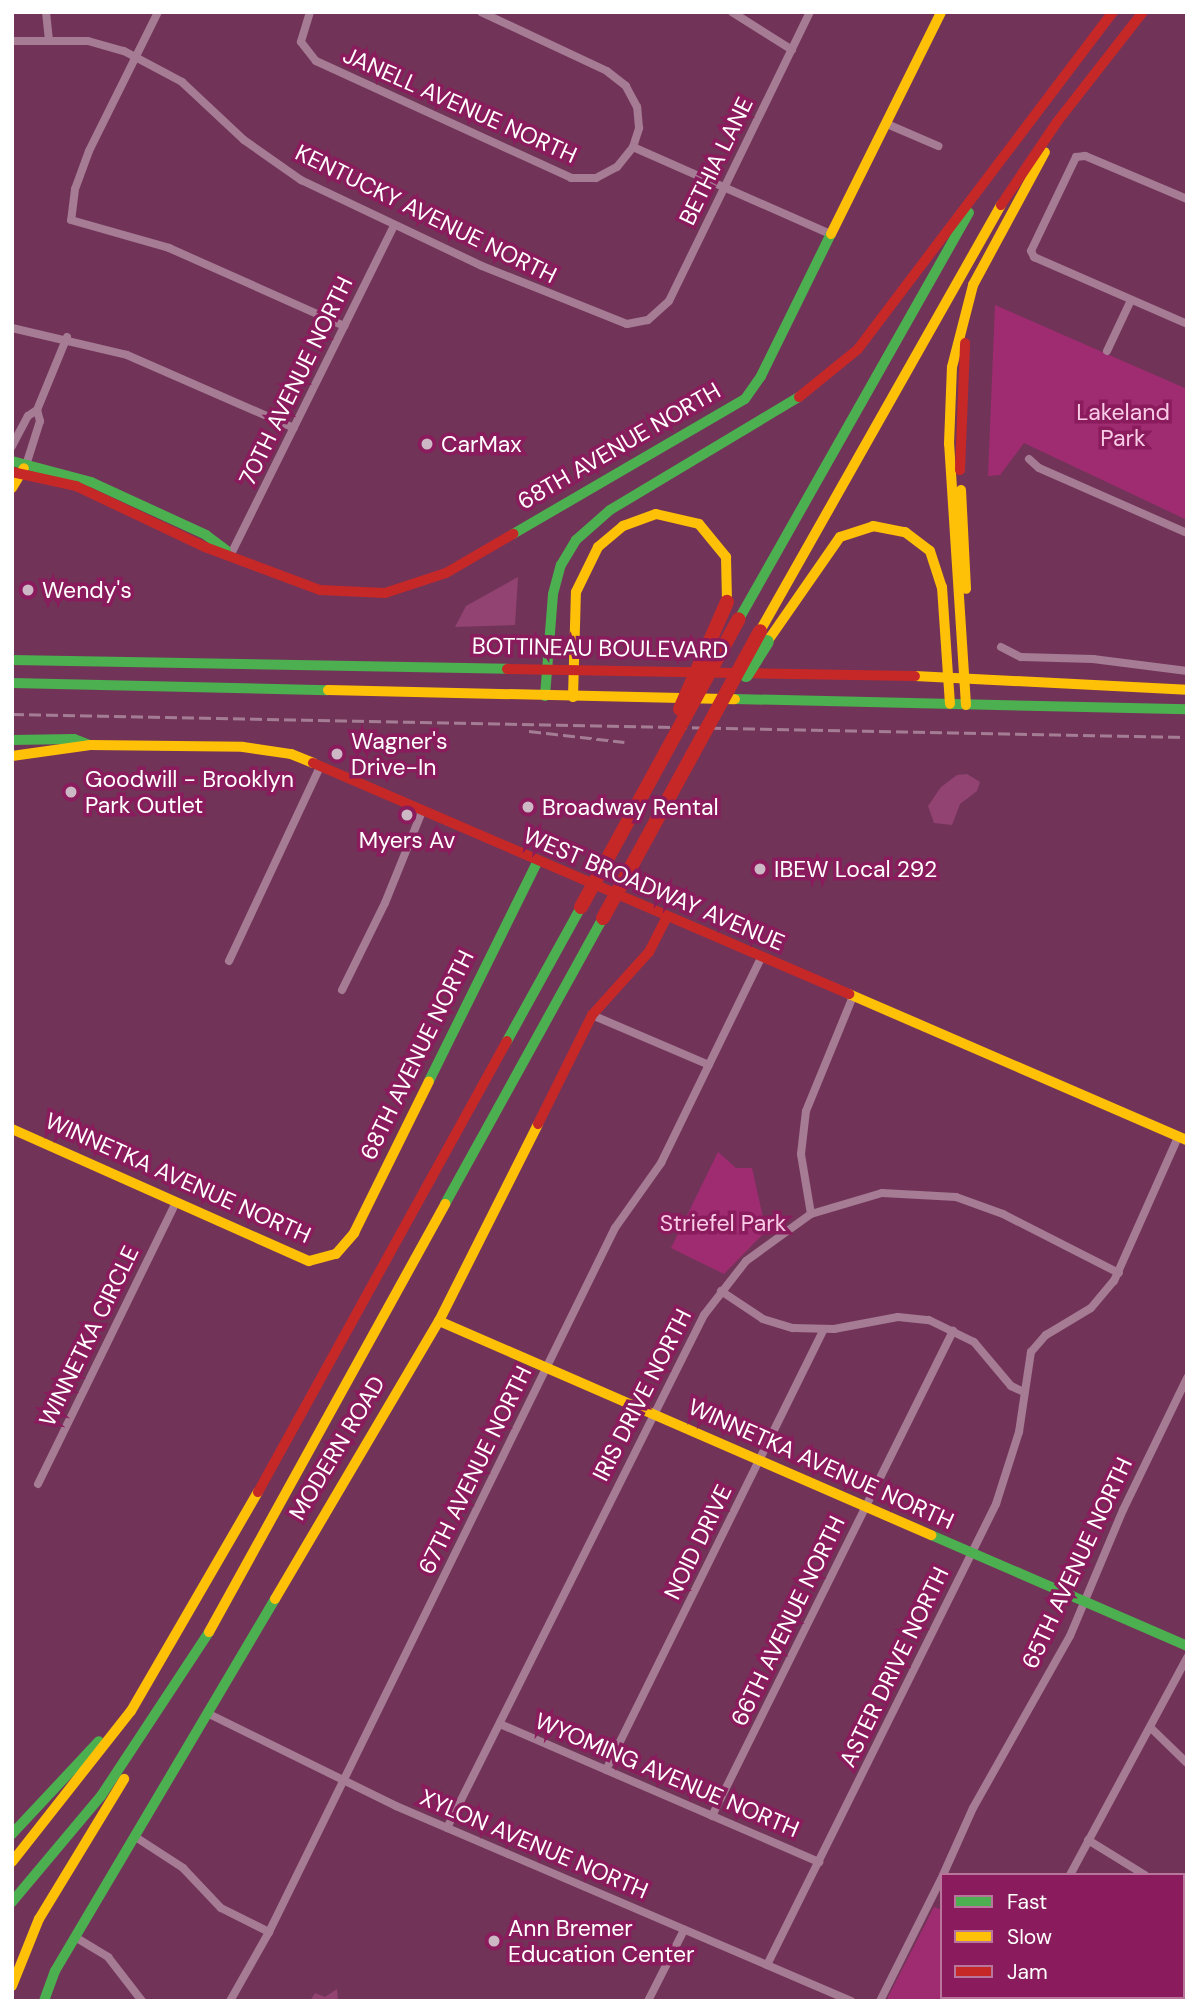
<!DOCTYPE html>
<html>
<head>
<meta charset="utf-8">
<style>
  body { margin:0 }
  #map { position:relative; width:1199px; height:2013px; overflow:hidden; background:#713458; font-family:"DM Sans",sans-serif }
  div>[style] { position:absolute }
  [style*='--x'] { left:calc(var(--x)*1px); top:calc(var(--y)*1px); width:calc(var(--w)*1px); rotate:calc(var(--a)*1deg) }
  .green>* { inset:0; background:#9f2c71 }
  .water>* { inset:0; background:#924371 }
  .street>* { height:8px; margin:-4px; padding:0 4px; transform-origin:4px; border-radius:4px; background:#a67b94 }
  .fast>* { height:10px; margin:-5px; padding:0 5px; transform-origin:5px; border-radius:5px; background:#4caf50 }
  .slow>* { height:10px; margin:-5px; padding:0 5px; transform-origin:5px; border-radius:5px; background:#ffc107 }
  .jam>* { height:10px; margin:-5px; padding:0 5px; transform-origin:5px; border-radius:5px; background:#c62828 }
  .rail>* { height:2.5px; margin-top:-1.25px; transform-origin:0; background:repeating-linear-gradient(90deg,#a47c94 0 12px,transparent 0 17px) }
  .fast-bridge>* { height:14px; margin:-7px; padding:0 7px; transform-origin:7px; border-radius:7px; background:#4caf50 }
  .jam-bridge>* { height:14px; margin:-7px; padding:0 7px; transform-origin:7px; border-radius:7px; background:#c62828 }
  .dots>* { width:19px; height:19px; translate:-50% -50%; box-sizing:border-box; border:4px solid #8a1b5c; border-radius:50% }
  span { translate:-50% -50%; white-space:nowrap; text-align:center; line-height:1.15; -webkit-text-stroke:7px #8a1b5c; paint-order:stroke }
  .street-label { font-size:23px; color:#fff }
  .park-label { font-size:23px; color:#f9cbe7 }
  .poi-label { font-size:23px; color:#fff }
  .left { translate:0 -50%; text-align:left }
  .frame { position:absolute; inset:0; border:14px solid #fff; pointer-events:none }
  .legend { position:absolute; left:940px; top:1873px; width:245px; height:126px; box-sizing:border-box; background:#8a1b5c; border:2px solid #b9769d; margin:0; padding:9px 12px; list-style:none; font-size:21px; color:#fff }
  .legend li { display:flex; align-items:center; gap:14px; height:35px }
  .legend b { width:35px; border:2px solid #b9769d }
</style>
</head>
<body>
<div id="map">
  <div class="green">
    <i style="clip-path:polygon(995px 305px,1187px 389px,1187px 520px,1024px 443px,1000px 475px,988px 476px)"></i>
    <i style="clip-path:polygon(718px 1152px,736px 1168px,752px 1168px,766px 1231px,724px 1274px,671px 1248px)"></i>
    <i style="clip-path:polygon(934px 1907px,942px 1910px,942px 1997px,1039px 1997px,1037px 2001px,886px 2001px)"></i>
  </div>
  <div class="water">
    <i style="clip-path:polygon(518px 577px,515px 625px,455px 627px,466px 606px)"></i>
    <i style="clip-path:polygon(967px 774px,980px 782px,977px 791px,960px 804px,952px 825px,934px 823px,928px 806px,941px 787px,957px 775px)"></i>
    <i style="clip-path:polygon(337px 1989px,338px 2001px,310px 2001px,315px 1993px,325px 1997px)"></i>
    <i style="clip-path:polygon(951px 1997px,1024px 1997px,950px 2001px)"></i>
  </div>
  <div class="street">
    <i style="--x:46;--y:12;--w:29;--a:84"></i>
    <i style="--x:158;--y:12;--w:155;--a:116.4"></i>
    <i style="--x:89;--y:151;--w:40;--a:110.2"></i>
    <i style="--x:75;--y:189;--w:31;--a:97"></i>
    <i style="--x:71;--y:220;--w:102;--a:15.9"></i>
    <i style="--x:169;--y:248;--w:192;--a:24"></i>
    <i style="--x:310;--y:12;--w:31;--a:107"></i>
    <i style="--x:301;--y:42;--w:24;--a:52"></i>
    <i style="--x:316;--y:61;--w:281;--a:24.6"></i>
    <i style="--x:571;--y:178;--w:25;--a:0"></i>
    <i style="--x:596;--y:178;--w:24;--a:-28"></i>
    <i style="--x:617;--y:167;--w:26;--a:-51"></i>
    <i style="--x:633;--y:147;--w:20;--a:-72"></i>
    <i style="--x:639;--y:128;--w:21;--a:-95"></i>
    <i style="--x:637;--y:107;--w:24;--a:-118"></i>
    <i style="--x:626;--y:86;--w:24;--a:-142"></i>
    <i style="--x:607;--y:71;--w:139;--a:-154.9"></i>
    <i style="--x:732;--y:12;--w:71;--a:32.3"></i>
    <i style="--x:12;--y:41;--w:76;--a:0"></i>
    <i style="--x:88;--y:41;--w:37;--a:16"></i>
    <i style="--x:124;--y:51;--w:66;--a:28.1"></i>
    <i style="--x:182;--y:82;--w:85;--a:43.1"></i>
    <i style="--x:244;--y:140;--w:70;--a:35.1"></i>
    <i style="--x:301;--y:180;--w:200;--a:25.4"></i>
    <i style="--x:482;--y:266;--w:156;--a:21.8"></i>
    <i style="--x:627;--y:324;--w:21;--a:-11"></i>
    <i style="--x:648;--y:320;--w:28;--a:-42"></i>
    <i style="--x:669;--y:301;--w:322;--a:-64"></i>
    <i style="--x:887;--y:124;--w:56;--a:23.3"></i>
    <i style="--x:633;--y:147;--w:215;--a:23.8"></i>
    <i style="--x:1187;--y:199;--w:111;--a:-157.1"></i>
    <i style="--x:1085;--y:156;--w:9;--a:174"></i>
    <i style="--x:1076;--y:157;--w:104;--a:115.6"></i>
    <i style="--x:1031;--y:251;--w:7;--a:63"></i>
    <i style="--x:1034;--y:257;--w:167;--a:23.6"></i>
    <i style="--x:12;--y:328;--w:118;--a:13.2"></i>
    <i style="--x:127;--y:355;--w:182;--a:23.6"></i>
    <i style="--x:1107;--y:351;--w:56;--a:-64.8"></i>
    <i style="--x:12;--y:446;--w:34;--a:-62"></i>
    <i style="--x:28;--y:416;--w:11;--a:-34"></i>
    <i style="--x:37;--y:410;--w:79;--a:-67.7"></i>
    <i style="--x:1029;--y:459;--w:13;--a:42"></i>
    <i style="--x:1039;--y:468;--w:162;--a:23.7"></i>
    <i style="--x:27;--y:462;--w:43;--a:-72.4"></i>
    <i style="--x:40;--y:421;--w:11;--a:-105"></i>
    <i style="--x:231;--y:554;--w:367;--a:-63.6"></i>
    <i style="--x:1001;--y:647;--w:22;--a:27"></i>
    <i style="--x:1021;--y:657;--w:72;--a:1.6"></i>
    <i style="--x:1093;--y:659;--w:95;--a:7.3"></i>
    <i style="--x:229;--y:961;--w:214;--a:-64.9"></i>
    <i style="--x:342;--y:990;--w:97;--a:-63.7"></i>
    <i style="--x:385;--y:903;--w:96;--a:-68"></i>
    <i style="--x:592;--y:1015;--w:127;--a:23.1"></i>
    <i style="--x:811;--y:1214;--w:74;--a:-16.5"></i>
    <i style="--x:882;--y:1193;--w:74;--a:3.1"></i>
    <i style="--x:956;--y:1197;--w:50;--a:19.9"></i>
    <i style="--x:1003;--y:1214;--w:130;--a:27"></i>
    <i style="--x:721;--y:1291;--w:50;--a:33.7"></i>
    <i style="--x:763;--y:1319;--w:31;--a:17"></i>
    <i style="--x:793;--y:1328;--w:41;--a:1.4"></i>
    <i style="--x:834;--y:1329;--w:65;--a:-10.6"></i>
    <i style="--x:898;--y:1317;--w:31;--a:6"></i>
    <i style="--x:929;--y:1320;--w:50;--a:26.1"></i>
    <i style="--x:974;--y:1342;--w:57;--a:49.9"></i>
    <i style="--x:1011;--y:1386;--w:14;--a:25"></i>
    <i style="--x:38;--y:1484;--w:312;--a:-63.9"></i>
    <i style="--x:207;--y:1713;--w:211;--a:26.2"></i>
    <i style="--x:396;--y:1806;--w:495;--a:23.2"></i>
    <i style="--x:500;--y:1724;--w:348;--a:23.4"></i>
    <i style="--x:1151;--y:1728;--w:50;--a:44.2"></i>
    <i style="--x:606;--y:1770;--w:491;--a:-63.7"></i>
    <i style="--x:712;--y:1816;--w:542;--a:-63.58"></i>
    <i style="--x:447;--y:1828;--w:574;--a:-63.39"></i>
    <i style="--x:704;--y:1315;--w:68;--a:-52.1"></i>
    <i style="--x:746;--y:1261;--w:80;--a:-35.9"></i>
    <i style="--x:811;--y:1214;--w:61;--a:-99.5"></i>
    <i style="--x:801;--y:1154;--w:43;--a:-83.4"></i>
    <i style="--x:806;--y:1111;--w:121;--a:-67.7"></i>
    <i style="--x:134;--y:1836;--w:59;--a:33.1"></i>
    <i style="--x:183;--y:1868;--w:55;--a:46.5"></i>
    <i style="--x:221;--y:1908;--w:54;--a:26.6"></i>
    <i style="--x:1088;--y:1840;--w:67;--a:31.6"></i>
    <i style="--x:943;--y:1875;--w:73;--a:-65.9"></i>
    <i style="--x:973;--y:1808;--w:197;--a:-60.6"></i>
    <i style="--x:1070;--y:1636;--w:137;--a:-67.2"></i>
    <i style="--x:1123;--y:1510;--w:147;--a:-64.1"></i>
    <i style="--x:1070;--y:1875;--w:247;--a:-61.7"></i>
    <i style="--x:1183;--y:1892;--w:4;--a:14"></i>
    <i style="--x:75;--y:1937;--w:39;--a:31"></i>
    <i style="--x:108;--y:1957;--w:56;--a:52.3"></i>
    <i style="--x:767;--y:1965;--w:515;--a:-63.58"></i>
    <i style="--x:996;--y:1504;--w:76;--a:-72.3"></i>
    <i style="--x:1019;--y:1432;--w:81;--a:-81.5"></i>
    <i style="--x:1031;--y:1352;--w:23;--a:-49"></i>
    <i style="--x:1046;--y:1335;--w:52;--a:-31"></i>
    <i style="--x:1091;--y:1308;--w:35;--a:-50"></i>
    <i style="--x:1114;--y:1281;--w:158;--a:-66"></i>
    <i style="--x:1138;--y:1997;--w:9;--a:27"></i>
    <i style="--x:230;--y:2001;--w:79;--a:-60.5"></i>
    <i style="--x:269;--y:1932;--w:784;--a:-63.83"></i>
    <i style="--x:615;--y:1228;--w:80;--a:-54.7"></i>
    <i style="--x:661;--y:1163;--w:226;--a:-64"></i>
    <i style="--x:648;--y:2001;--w:80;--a:-63.1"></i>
    <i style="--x:880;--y:2001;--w:139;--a:-63.4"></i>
  </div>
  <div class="fast">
    <i style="--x:12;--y:461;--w:82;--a:14.9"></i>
    <i style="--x:91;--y:482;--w:127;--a:24.7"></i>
    <i style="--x:206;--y:535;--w:25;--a:37"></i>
    <i style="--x:513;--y:534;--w:268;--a:-30.2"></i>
    <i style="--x:745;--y:399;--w:28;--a:-55"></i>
    <i style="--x:761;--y:376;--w:158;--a:-63.8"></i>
    <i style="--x:739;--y:619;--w:467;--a:-60.5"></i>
    <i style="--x:12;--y:660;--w:495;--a:1"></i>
    <i style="--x:12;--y:683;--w:316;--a:1.3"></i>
    <i style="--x:545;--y:696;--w:102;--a:-85.5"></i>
    <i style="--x:553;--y:594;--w:30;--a:-75"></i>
    <i style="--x:561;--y:565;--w:29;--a:-59"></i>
    <i style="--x:576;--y:540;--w:45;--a:-41.4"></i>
    <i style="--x:610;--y:510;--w:220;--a:-30.9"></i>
    <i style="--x:735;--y:699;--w:452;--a:1.3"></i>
    <i style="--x:12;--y:740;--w:62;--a:-0.9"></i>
    <i style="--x:74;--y:739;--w:17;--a:21"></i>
    <i style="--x:507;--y:1041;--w:153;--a:-61.1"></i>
    <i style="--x:429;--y:1081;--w:244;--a:-63.7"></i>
    <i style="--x:445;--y:1204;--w:327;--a:-61.1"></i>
    <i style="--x:931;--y:1535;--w:279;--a:23.4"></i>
    <i style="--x:12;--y:1834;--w:127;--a:-46.9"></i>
    <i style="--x:12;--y:1902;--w:138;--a:-50"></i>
    <i style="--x:101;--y:1796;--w:196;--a:-56.6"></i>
    <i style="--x:44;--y:2001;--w:32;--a:-70"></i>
    <i style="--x:55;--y:1971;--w:432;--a:-59.4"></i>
  </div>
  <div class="slow">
    <i style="--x:831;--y:234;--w:248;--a:-63.6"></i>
    <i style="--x:12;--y:488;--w:23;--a:-59"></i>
    <i style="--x:961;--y:490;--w:99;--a:87.1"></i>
    <i style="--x:760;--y:631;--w:489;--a:-60.5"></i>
    <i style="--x:767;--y:642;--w:128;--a:-55.2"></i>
    <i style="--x:840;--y:537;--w:35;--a:-18"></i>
    <i style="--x:873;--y:526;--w:33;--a:11"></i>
    <i style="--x:905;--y:532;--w:31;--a:37"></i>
    <i style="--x:930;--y:551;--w:38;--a:72"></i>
    <i style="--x:942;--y:587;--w:117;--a:86.1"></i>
    <i style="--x:915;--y:676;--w:272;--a:2.9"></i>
    <i style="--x:328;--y:690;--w:407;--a:1.3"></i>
    <i style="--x:573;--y:697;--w:105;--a:-88.4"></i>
    <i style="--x:576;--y:592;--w:50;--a:-63.9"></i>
    <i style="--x:598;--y:547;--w:33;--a:-40"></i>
    <i style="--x:623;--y:526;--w:35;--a:-20"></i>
    <i style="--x:656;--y:514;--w:44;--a:13.1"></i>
    <i style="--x:699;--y:524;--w:43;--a:50.7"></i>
    <i style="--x:726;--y:557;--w:45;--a:88.7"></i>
    <i style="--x:966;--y:705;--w:262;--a:-93.7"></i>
    <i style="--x:949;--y:444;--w:77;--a:-87.8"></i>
    <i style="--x:952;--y:367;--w:85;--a:-75.6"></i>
    <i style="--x:973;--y:285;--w:151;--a:-61.6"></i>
    <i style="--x:12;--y:756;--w:79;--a:-8"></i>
    <i style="--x:90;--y:745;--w:153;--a:0.7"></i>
    <i style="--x:243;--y:747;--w:49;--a:8.3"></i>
    <i style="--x:291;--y:754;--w:24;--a:22"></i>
    <i style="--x:849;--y:994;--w:368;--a:23.4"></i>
    <i style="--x:12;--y:1129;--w:325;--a:24"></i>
    <i style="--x:309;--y:1261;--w:28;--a:-15"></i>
    <i style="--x:336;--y:1254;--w:28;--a:-49"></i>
    <i style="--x:354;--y:1233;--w:169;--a:-63.7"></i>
    <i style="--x:439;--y:1321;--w:537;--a:23.51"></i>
    <i style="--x:275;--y:1599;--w:323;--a:-59.5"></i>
    <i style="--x:439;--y:1321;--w:220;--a:-63.3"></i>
    <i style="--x:209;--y:1632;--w:489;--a:-61.1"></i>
    <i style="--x:12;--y:1862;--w:192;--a:-51.8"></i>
    <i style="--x:131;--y:1711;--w:253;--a:-59.9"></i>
    <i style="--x:12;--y:1986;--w:72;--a:-68.1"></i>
    <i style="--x:39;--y:1919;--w:164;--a:-58.7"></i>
  </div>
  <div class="jam">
    <i style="--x:1001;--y:205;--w:100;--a:-56"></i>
    <i style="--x:1057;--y:122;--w:140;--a:-52"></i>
    <i style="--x:799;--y:397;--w:76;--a:-39.1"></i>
    <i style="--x:858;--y:349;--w:423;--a:-52.9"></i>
    <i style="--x:960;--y:470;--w:127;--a:-87.7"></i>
    <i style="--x:12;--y:472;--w:66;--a:12.3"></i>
    <i style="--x:76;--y:486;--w:143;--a:25.3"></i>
    <i style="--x:205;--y:547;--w:123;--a:20.5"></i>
    <i style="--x:320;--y:590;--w:65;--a:2.6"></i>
    <i style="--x:385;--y:593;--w:64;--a:-18.2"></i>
    <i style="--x:446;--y:573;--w:78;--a:-30.2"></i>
    <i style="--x:507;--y:669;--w:408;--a:1"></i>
    <i style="--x:313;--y:763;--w:584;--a:23.31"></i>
    <i style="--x:538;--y:1124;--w:122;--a:-63.6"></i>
    <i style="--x:592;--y:1015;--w:85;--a:-47.9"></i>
    <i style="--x:649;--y:952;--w:38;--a:-63"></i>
    <i style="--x:258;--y:1492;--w:515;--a:-61.1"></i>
  </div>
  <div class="rail">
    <i style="--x:12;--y:714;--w:1175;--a:1.12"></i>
    <i style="--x:529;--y:731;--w:96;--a:6.6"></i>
  </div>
  <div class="fast-bridge">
    <i style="--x:746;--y:675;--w:39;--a:-58"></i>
  </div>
  <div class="jam-bridge">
    <i style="--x:680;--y:709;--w:117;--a:-66.3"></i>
    <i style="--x:581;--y:907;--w:328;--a:-61.3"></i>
    <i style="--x:603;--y:918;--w:327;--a:-61.3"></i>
  </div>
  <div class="dots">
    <i style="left:427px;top:444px;background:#cdb8c5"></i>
    <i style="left:28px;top:590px;background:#cdb8c5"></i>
    <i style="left:337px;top:754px;background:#cdb8c5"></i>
    <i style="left:71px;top:792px;background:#cdb8c5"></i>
    <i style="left:528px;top:807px;background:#cdb8c5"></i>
    <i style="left:407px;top:815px;background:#cdb8c5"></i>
    <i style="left:760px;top:869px;background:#cdb8c5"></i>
    <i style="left:494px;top:1941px;background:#cdb8c5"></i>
  </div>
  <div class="street-label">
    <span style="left:460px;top:105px;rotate:24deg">JANELL AVENUE NORTH</span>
    <span style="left:716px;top:161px;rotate:-64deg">BETHIA LANE</span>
    <span style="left:426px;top:214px;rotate:26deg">KENTUCKY AVENUE NORTH</span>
    <span style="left:296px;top:381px;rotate:-64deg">70TH AVENUE NORTH</span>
    <span style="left:619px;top:446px;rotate:-30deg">68TH AVENUE NORTH</span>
    <span style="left:600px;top:648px;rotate:1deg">BOTTINEAU BOULEVARD</span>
    <span style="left:654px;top:889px;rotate:23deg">WEST BROADWAY AVENUE</span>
    <span style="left:417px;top:1055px;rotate:-64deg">68TH AVENUE NORTH</span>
    <span style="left:178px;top:1178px;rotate:24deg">WINNETKA AVENUE NORTH</span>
    <span style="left:89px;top:1336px;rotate:-64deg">WINNETKA CIRCLE</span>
    <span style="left:642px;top:1395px;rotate:-63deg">IRIS DRIVE NORTH</span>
    <span style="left:337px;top:1448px;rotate:-59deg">MODERN ROAD</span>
    <span style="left:821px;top:1464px;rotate:24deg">WINNETKA AVENUE NORTH</span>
    <span style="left:475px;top:1470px;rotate:-64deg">67TH AVENUE NORTH</span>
    <span style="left:698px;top:1542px;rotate:-64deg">NOID DRIVE</span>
    <span style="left:1077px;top:1563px;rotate:-65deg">65TH AVENUE NORTH</span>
    <span style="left:788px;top:1621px;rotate:-64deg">66TH AVENUE NORTH</span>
    <span style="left:894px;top:1667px;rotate:-64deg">ASTER DRIVE NORTH</span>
    <span style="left:667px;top:1775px;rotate:23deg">WYOMING AVENUE NORTH</span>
    <span style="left:534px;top:1844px;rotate:23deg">XYLON AVENUE NORTH</span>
  </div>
  <div class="park-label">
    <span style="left:1123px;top:425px">Lakeland<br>Park</span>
    <span style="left:723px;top:1223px">Striefel Park</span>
  </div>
  <div class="poi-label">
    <span class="left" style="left:441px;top:444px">CarMax</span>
    <span class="left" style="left:42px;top:590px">Wendy's</span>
    <span class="left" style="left:351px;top:754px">Wagner's<br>Drive-In</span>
    <span class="left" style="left:85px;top:792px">Goodwill - Brooklyn<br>Park Outlet</span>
    <span class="left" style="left:542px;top:807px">Broadway Rental</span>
    <span style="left:407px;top:840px">Myers Av</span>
    <span class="left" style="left:774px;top:869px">IBEW Local 292</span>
    <span class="left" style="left:508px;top:1941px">Ann Bremer<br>Education Center</span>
  </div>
  <div class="frame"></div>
  <ul class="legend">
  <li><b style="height:9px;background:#4caf50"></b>Fast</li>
  <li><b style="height:9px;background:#ffc107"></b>Slow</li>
  <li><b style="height:9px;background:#c62828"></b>Jam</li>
  </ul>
</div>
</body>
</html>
